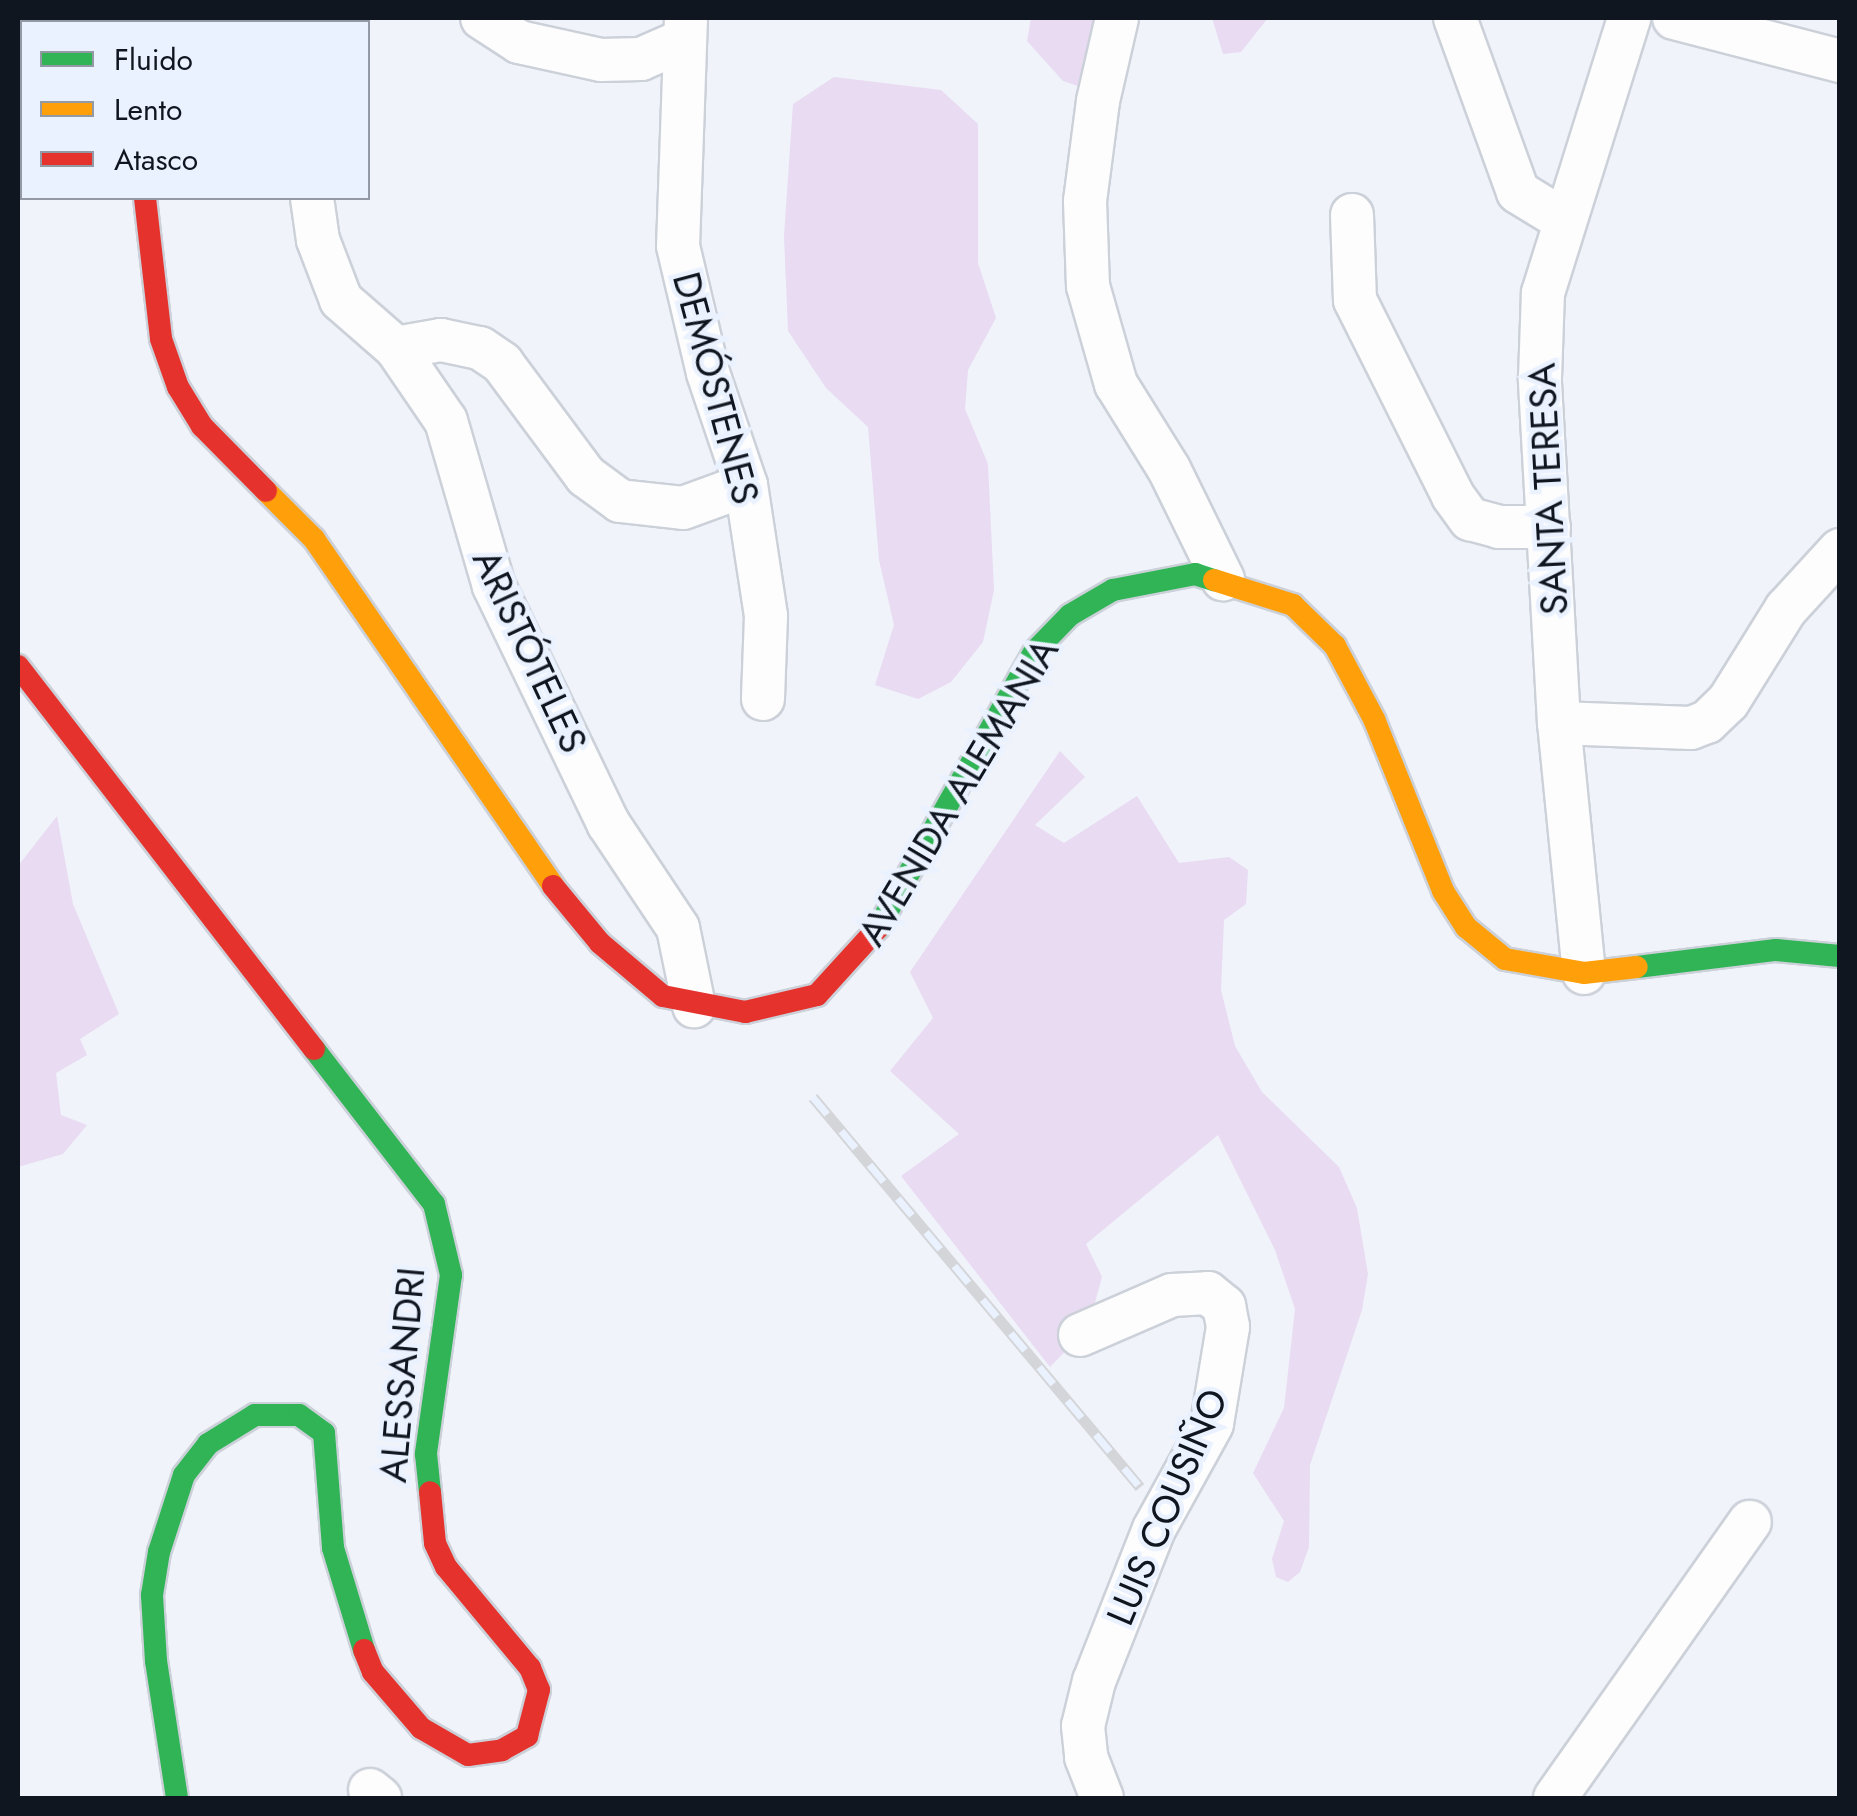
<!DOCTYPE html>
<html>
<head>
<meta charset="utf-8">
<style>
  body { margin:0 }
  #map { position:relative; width:1857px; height:1816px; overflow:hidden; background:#f0f3fa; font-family:Jost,sans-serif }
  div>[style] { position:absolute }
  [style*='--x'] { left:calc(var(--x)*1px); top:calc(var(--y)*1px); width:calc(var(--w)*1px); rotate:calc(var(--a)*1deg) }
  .green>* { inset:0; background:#e8dbf2 }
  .roads { filter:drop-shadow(2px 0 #ccd1d9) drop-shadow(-2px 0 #ccd1d9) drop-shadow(0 2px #ccd1d9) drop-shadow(0 -2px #ccd1d9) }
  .street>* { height:42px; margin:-21px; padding:0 21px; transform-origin:21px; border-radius:21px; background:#fdfdfe }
  .fast>* { height:22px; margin:-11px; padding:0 11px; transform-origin:11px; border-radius:11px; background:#30b455 }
  .slow>* { height:22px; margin:-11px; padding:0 11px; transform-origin:11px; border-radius:11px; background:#ff9f0a }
  .jam>* { height:22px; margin:-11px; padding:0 11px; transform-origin:11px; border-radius:11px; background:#e5322d }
  .rail>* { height:11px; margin-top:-5.5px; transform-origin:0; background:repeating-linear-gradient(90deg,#ebf2ff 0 22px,#d4d5d8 0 44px); box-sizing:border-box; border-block:2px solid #d4d5d8 }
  span { translate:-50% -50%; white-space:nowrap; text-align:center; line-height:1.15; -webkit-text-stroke:9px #ebf2ff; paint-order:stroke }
  .street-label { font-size:38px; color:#101620 }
  .frame { position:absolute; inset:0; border:20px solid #101620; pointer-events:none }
  .legend { position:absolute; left:20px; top:20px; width:350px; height:180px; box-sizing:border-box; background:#ebf2ff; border:2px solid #939aa6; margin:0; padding:12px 18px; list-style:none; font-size:30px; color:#101620 }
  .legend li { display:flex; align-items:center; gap:20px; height:50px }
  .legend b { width:50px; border:2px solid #939aa6 }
</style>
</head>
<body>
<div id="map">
  <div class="green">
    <i style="clip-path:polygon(1031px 18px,1100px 18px,1093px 91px,1063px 81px,1027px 41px)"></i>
    <i style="clip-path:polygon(1212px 18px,1268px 18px,1241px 52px,1223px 54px)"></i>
    <i style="clip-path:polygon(834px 77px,941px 90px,978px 124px,978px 263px,996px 318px,968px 370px,965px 409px,988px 464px,994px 590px,983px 642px,951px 682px,918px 699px,875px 685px,894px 625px,879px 560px,868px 427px,826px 388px,788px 331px,784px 236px,793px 104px)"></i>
    <i style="clip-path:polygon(1060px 751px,1085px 777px,1035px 825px,1064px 843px,1137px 796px,1179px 863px,1229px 857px,1248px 870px,1246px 904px,1224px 920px,1221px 990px,1235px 1046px,1262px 1092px,1339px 1167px,1357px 1208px,1368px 1274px,1362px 1310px,1310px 1465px,1309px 1547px,1300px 1572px,1288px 1582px,1276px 1577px,1272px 1559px,1284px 1521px,1253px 1473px,1284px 1408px,1295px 1309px,1275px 1250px,1218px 1135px,1086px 1244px,1102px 1277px,1088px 1328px,1050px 1367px,901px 1176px,959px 1134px,890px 1071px,933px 1018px,910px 972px)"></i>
    <i style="clip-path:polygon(57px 816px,73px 904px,119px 1014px,80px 1039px,87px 1055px,56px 1073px,61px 1115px,87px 1125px,63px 1154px,18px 1167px,18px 866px)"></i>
  </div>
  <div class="roads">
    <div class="street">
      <i style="--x:110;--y:18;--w:4;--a:76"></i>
      <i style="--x:482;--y:18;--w:44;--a:33"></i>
      <i style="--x:519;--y:42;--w:84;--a:12.4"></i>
      <i style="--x:601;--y:60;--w:40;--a:-1.4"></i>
      <i style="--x:641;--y:59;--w:45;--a:-23.7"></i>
      <i style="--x:686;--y:18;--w:228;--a:92"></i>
      <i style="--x:678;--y:246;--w:130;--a:76.7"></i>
      <i style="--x:708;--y:373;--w:118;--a:71.3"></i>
      <i style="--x:746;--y:485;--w:133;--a:81.3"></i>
      <i style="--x:766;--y:616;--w:83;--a:92.1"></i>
      <i style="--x:1117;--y:18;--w:85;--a:102.9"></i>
      <i style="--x:1098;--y:101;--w:101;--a:97.4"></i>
      <i style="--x:1085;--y:201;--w:85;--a:88"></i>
      <i style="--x:1088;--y:286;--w:102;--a:74.1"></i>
      <i style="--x:1116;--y:384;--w:100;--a:58.1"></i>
      <i style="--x:1169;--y:469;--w:123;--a:63.9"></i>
      <i style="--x:1455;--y:18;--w:185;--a:70.1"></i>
      <i style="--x:1518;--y:192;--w:52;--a:31.5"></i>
      <i style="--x:1674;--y:18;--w:171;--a:14.5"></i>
      <i style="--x:305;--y:22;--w:4;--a:-76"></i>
      <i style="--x:312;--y:198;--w:42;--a:81.9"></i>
      <i style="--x:318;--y:240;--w:64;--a:69"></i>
      <i style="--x:341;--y:300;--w:73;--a:41.1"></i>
      <i style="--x:396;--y:348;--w:88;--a:55.6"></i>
      <i style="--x:446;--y:421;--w:172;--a:73.8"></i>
      <i style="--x:494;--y:586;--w:263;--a:64.3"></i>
      <i style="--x:608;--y:823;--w:126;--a:56.3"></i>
      <i style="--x:678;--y:928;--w:80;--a:78.4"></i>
      <i style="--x:1352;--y:215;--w:85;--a:88"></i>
      <i style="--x:1355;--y:300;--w:219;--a:63.4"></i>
      <i style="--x:1453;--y:496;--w:29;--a:54"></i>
      <i style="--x:1470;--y:519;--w:30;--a:15"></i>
      <i style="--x:1499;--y:527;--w:50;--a:0"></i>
      <i style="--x:396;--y:348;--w:46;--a:-10.1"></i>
      <i style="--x:441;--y:340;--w:40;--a:12"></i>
      <i style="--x:480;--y:348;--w:27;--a:34"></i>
      <i style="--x:502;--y:363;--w:141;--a:53.4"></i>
      <i style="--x:586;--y:476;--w:42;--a:36.3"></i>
      <i style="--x:620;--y:501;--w:63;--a:6.3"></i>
      <i style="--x:683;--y:508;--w:67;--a:-20.1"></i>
      <i style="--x:1559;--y:723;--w:132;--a:2.2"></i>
      <i style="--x:1691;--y:728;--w:17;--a:-21"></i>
      <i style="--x:1707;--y:722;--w:29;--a:-44"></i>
      <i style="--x:1728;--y:702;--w:110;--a:-58.1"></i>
      <i style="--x:1786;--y:609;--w:80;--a:-47.5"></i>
      <i style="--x:1584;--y:973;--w:251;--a:-95.7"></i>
      <i style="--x:1559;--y:723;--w:346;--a:-93.2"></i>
      <i style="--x:1540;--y:378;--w:85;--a:-88"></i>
      <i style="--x:1543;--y:293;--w:288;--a:-72.6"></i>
      <i style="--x:1080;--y:1335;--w:100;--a:-23.5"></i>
      <i style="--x:1172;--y:1295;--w:36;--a:-3"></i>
      <i style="--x:1208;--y:1293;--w:21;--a:39"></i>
      <i style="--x:1224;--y:1306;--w:21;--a:79"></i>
      <i style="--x:1228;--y:1327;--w:98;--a:99.4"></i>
      <i style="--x:1212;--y:1424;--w:120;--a:118.9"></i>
      <i style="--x:1154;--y:1529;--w:163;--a:111.5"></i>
      <i style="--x:1094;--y:1681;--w:46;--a:103.7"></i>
      <i style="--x:1083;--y:1726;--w:31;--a:84"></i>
      <i style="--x:1086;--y:1757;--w:44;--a:68.7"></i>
      <i style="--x:370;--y:1790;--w:13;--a:39"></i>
      <i style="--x:1555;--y:1798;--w:338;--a:-54.8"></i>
    </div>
    <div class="fast">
      <i style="--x:18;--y:27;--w:4;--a:-14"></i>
      <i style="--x:878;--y:928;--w:318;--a:-60.5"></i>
      <i style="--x:1035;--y:651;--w:50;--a:-45.8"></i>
      <i style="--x:1070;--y:615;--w:50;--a:-30.2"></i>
      <i style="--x:1113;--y:590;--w:84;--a:-11"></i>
      <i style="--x:1195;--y:574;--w:20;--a:18"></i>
      <i style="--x:1637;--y:967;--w:140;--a:-7"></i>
      <i style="--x:1776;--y:950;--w:64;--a:5.4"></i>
      <i style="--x:314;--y:1049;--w:196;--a:52.3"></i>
      <i style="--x:434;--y:1204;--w:73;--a:76.5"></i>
      <i style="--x:451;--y:1275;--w:181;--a:98"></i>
      <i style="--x:426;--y:1454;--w:38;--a:84"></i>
      <i style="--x:177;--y:1798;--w:139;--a:-98.7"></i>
      <i style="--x:156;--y:1661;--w:66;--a:-93.5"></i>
      <i style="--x:152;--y:1595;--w:44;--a:-80.8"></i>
      <i style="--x:159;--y:1552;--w:81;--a:-72"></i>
      <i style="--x:184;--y:1475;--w:39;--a:-52"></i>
      <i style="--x:208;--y:1444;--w:55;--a:-31.7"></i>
      <i style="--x:255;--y:1415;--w:44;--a:0"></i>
      <i style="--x:299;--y:1415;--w:31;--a:36"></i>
      <i style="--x:324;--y:1433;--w:115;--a:85.5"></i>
      <i style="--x:333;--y:1548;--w:107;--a:73.1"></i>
    </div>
    <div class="slow">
      <i style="--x:266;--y:491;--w:68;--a:45"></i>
      <i style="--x:314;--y:539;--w:421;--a:55.4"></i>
      <i style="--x:1214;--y:580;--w:83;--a:17.6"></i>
      <i style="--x:1293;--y:605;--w:59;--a:44.3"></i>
      <i style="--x:1335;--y:646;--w:83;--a:61.9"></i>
      <i style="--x:1374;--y:719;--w:185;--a:68.1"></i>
      <i style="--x:1443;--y:891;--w:43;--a:57.4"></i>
      <i style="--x:1466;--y:927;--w:50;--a:39.4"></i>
      <i style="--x:1505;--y:959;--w:80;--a:10"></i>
      <i style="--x:1584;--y:973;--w:53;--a:-6.5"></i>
    </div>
    <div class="jam">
      <i style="--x:145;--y:198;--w:142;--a:83.5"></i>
      <i style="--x:161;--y:339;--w:51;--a:70.5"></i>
      <i style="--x:178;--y:387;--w:46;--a:58.4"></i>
      <i style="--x:202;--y:426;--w:91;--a:45.4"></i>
      <i style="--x:18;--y:666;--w:484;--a:52.3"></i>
      <i style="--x:553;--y:886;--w:74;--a:50.5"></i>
      <i style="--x:600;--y:943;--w:82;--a:40.1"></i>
      <i style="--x:663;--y:996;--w:84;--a:11"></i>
      <i style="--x:745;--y:1012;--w:74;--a:-13.3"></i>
      <i style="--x:817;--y:995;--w:91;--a:-47.7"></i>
      <i style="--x:364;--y:1650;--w:24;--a:68"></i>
      <i style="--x:373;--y:1672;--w:74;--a:49.4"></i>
      <i style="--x:421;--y:1728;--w:54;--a:29.9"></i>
      <i style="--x:468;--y:1755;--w:34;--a:-8"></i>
      <i style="--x:502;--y:1750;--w:29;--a:-29"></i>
      <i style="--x:527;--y:1736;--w:48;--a:-75.4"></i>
      <i style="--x:539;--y:1690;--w:24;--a:-112"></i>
      <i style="--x:530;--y:1668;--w:131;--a:-129.7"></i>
      <i style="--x:446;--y:1567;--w:26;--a:-115"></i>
      <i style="--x:435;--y:1543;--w:51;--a:-95.6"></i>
    </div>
  </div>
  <div class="rail">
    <i style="--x:813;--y:1097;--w:509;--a:50.02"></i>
  </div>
  <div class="street-label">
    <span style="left:716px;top:388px;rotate:75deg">DEMÓSTENES</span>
    <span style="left:1548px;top:489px;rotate:-93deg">SANTA TERESA</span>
    <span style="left:530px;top:651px;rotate:65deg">ARISTÓTELES</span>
    <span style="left:958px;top:792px;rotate:-59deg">AVENIDA ALEMANIA</span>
    <span style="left:402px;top:1375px;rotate:-85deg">ALESSANDRI</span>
    <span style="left:1167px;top:1507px;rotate:-67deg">LUIS COUSIÑO</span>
  </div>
  <div class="frame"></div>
  <ul class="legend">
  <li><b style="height:12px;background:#30b455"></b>Fluido</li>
  <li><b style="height:12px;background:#ff9f0a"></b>Lento</li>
  <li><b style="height:12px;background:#e5322d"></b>Atasco</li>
  </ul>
</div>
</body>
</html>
